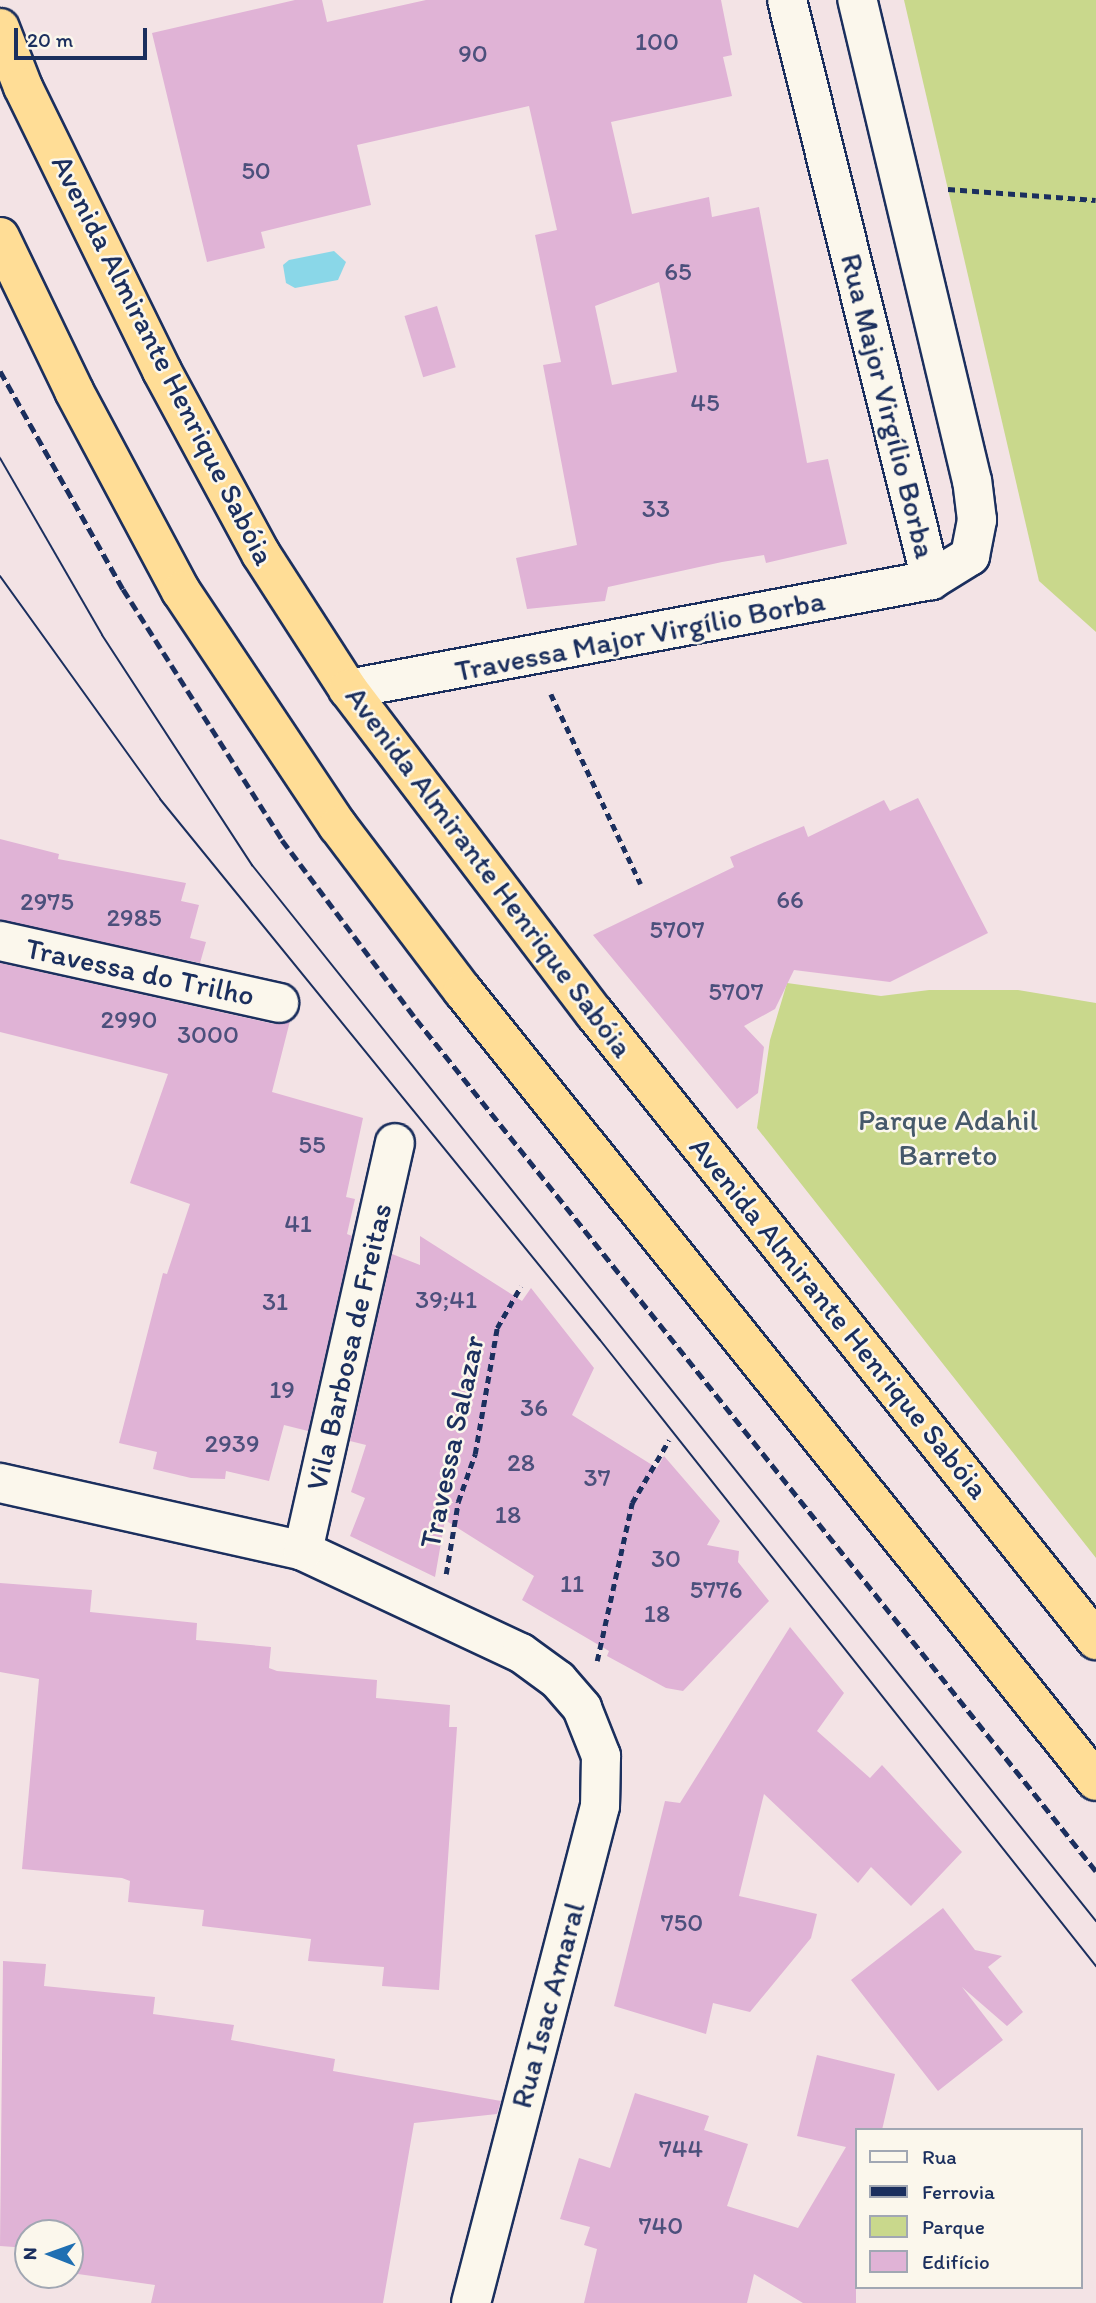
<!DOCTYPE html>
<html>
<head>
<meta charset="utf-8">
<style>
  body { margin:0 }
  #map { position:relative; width:1096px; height:2303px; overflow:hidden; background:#f3e3e5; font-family:Itim,sans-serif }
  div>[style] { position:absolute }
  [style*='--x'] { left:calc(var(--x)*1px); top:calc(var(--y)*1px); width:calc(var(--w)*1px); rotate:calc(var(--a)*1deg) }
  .green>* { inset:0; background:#c9d88c }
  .water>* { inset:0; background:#8ad7e8 }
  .building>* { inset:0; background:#e0b3d6; transform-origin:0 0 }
  .path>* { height:4.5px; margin-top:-2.25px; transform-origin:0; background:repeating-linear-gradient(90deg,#1b2f5e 0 7px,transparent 0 12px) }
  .roads { filter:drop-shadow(2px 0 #1b2f5e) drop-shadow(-2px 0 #1b2f5e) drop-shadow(0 2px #1b2f5e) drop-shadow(0 -2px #1b2f5e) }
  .minor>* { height:38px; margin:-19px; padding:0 19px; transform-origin:19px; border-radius:19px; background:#fbf7ec }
  .highway>* { height:38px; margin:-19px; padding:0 19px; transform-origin:19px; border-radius:19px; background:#ffdd96 }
  .tram>* { height:2px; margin:-1px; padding:0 1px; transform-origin:1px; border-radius:1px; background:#1b2f5e }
  .rail>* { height:5px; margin-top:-2.5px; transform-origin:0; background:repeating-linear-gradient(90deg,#1b2f5e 0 10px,transparent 0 15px) }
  span { translate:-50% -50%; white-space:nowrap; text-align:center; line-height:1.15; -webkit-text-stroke:5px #fbf7ec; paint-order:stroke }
  .number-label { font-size:26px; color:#4c507c }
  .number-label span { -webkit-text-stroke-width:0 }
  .street-label { font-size:30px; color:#1b2f5e }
  .park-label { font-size:30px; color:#46596a }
  .legend { position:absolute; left:855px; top:2128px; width:228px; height:161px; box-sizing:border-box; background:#fbf7ec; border:2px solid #a1a7b3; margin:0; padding:9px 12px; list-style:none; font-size:21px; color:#1b2f5e }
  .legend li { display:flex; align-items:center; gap:14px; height:35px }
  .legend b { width:35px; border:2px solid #a1a7b3 }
  .north { position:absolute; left:14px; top:2219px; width:70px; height:70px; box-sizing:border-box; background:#fbf7ec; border:2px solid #a1a7b3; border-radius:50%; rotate:271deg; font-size:19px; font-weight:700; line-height:28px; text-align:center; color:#1b2f5e }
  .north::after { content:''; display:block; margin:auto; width:24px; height:32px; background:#1f6fb2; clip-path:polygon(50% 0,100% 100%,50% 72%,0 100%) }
  .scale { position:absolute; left:14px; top:28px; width:133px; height:32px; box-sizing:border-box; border:4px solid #1b2f5e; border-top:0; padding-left:9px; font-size:21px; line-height:24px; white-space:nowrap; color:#1b2f5e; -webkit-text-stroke:5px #fbf7ec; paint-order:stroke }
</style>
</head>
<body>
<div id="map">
  <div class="green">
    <i style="clip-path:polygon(904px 0,1096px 0,1096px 632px,1039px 581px)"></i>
    <i style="clip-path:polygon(787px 983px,881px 996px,929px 990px,1018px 990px,1096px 1003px,1096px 1558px,757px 1128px,770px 1040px)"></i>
  </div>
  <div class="water">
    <i style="clip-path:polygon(334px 251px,346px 262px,338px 280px,295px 288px,286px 283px,283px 265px,289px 260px)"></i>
  </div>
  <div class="building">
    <i style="clip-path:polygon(evenodd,295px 0,322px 0,327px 22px,426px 0,721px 0,732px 55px,723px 57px,732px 96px,611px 122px,632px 214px,709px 197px,712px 217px,759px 207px,807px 463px,828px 459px,847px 544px,766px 563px,764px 555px,722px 562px,608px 587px,605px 601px,527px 609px,516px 558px,577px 545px,543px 365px,561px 362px,535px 235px,557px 230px,529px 106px,357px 145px,371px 205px,261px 232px,265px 248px,207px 262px,152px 33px,295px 0,659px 282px,677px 372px,612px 385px,595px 306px,659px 282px)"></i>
    <i style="left:437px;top:306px;width:64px;height:34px;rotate:73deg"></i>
    <i style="clip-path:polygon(918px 798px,988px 933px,890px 982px,794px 970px,775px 1009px,744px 1026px,764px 1047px,758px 1093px,737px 1109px,593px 935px,734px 867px,730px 857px,758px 845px,804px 826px,808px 837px,884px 800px,890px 811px)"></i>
    <i style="clip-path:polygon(0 839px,59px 854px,58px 859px,186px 883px,181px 901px,199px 905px,190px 938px,206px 942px,200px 963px,0 920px)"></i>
    <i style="clip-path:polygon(0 963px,274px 1024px,290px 1021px,272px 1092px,363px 1118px,346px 1197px,355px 1199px,347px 1234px,352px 1236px,308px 1431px,284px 1425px,269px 1481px,226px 1471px,225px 1479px,191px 1478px,153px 1469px,157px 1452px,119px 1443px,163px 1273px,167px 1274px,190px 1204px,130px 1183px,168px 1074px,0 1032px)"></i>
    <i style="clip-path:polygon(420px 1236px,522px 1301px,531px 1288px,594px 1368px,572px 1415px,657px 1468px,664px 1456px,720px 1521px,707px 1545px,739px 1551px,738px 1562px,769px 1601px,683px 1691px,666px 1688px,607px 1656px,609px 1651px,522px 1600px,534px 1576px,445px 1520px,435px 1577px,350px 1536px,365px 1498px,351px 1492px,366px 1445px,350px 1441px,392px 1254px,420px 1265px)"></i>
    <i style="clip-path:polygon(0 1583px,92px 1590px,90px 1612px,197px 1623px,196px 1640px,271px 1647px,269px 1668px,277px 1671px,377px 1680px,376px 1698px,450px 1705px,449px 1727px,457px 1727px,439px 1990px,382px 1986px,384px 1967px,308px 1961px,311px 1939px,202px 1926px,204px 1910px,128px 1902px,130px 1881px,122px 1878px,22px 1869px,39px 1679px,0 1672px)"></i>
    <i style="clip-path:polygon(790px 1627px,844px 1693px,817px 1731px,870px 1778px,882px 1765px,962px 1852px,911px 1906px,871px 1867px,858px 1883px,764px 1794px,739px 1896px,817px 1914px,811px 1938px,750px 2012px,713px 2003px,706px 2034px,614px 2006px,665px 1801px,680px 1803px)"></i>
    <i style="clip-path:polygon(943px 1908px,975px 1950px,1002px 1956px,988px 1967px,1023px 2012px,1007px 2026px,962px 1987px,1003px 2040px,938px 2091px,851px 1980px)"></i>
    <i style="clip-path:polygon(3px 1961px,46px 1964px,44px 1986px,155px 1997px,153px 2014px,234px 2025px,231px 2040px,335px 2059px,333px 2071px,501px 2101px,497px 2114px,414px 2123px,383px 2303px,151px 2303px,155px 2285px,71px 2273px,70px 2233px,28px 2233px,28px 2248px,0 2246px)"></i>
    <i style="clip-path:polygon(817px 2055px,895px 2074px,882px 2130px,856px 2130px,856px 2303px,803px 2303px,754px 2274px,747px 2303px,584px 2303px,597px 2249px,584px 2245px,590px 2227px,560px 2219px,579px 2158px,610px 2168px,635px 2093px,709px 2116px,704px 2130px,748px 2144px,727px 2206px,798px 2228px,846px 2147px,797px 2136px)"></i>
  </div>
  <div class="path">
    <i style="--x:948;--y:189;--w:148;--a:4.3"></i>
    <i style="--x:551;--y:694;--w:210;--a:64.7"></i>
    <i style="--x:446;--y:1574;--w:73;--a:-80.5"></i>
    <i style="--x:458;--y:1502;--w:51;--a:-70.5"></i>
    <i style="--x:475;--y:1454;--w:128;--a:-80.1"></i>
    <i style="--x:497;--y:1328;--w:48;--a:-60.3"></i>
    <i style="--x:597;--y:1661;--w:162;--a:-77.5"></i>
    <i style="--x:632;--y:1503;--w:73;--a:-59.6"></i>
  </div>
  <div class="roads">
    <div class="minor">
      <i style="--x:787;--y:0;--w:598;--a:76.06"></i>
      <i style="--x:348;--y:689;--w:593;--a:-10.59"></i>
      <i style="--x:931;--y:580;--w:46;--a:-31.6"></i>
      <i style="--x:970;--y:556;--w:37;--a:-79"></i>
      <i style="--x:977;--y:520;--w:39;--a:-97"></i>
      <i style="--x:972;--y:481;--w:495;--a:-103.4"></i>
      <i style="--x:0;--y:941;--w:286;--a:12.5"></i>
      <i style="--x:0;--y:1483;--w:311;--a:12.6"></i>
      <i style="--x:303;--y:1551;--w:241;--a:25.1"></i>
      <i style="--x:521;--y:1653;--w:46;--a:36.1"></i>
      <i style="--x:558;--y:1680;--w:37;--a:49"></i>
      <i style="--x:582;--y:1708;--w:52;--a:68.4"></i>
      <i style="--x:601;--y:1756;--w:50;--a:91.1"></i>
      <i style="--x:600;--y:1806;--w:513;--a:104.55"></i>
      <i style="--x:303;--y:1551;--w:418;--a:-77.3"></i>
    </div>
    <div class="highway">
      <i style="--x:0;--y:28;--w:63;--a:68.7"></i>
      <i style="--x:23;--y:87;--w:316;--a:63.9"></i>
      <i style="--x:162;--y:371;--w:208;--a:61.6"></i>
      <i style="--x:261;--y:554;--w:161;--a:57.2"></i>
      <i style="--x:348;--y:689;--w:408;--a:52.8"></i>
      <i style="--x:595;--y:1014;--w:802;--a:51.33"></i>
      <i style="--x:0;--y:237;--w:171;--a:64.3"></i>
      <i style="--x:74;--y:391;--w:227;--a:61.9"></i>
      <i style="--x:181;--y:591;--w:283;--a:56.3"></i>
      <i style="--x:338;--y:826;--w:207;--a:52.9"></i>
      <i style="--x:463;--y:991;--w:1012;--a:51.3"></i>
    </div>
  </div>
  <div class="tram">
    <i style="--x:0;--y:458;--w:204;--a:60"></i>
    <i style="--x:102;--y:635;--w:275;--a:56.9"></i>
    <i style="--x:252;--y:865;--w:1352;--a:51.37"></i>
    <i style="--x:0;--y:576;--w:274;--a:54.3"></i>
    <i style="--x:160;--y:799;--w:697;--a:50.88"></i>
    <i style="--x:600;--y:1340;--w:799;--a:51.61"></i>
  </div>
  <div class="rail">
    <i style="--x:0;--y:371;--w:250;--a:60.6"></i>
    <i style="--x:123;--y:589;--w:297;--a:57.6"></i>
    <i style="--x:282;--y:840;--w:224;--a:53.2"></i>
    <i style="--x:416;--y:1019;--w:1090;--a:51.41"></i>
  </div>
  <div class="number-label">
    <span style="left:657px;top:42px">100</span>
    <span style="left:473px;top:54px">90</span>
    <span style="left:256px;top:171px">50</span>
    <span style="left:678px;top:272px">65</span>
    <span style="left:705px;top:403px">45</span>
    <span style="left:656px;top:509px">33</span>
    <span style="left:790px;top:900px">66</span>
    <span style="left:47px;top:902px">2975</span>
    <span style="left:134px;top:918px">2985</span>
    <span style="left:677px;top:930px">5707</span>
    <span style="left:736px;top:992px">5707</span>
    <span style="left:129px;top:1020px">2990</span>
    <span style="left:208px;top:1035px">3000</span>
    <span style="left:312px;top:1145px">55</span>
    <span style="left:298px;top:1224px">41</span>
    <span style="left:446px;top:1300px">39;41</span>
    <span style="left:275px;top:1302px">31</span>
    <span style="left:282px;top:1390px">19</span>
    <span style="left:534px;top:1408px">36</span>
    <span style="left:232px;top:1444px">2939</span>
    <span style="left:521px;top:1463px">28</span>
    <span style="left:597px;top:1478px">37</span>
    <span style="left:508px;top:1515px">18</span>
    <span style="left:666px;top:1559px">30</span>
    <span style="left:572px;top:1584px">11</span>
    <span style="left:716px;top:1590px">5776</span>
    <span style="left:657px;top:1614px">18</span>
    <span style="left:682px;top:1923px">750</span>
    <span style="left:681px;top:2149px">744</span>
    <span style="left:661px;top:2226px">740</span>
  </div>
  <div class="street-label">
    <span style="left:163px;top:360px;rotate:63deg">Avenida Almirante Henrique Sabóia</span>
    <span style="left:888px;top:406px;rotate:76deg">Rua Major Virgílio Borba</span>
    <span style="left:640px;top:636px;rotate:-11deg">Travessa Major Virgílio Borba</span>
    <span style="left:489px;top:872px;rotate:53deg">Avenida Almirante Henrique Sabóia</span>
    <span style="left:140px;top:972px;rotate:12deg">Travessa do Trilho</span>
    <span style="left:839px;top:1318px;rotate:51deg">Avenida Almirante Henrique Sabóia</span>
    <span style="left:349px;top:1347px;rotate:-77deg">Vila Barbosa de Freitas</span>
    <span style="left:452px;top:1442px;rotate:-78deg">Travessa Salazar</span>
    <span style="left:548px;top:2005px;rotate:-75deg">Rua Isac Amaral</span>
  </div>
  <div class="park-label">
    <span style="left:948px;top:1137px">Parque Adahil<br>Barreto</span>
  </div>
  <ul class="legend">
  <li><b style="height:9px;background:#fbf7ec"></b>Rua</li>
  <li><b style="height:9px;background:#1b2f5e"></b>Ferrovia</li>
  <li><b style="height:19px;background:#c9d88c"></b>Parque</li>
  <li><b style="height:19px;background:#e0b3d6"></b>Edifício</li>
  </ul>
  <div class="north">N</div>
  <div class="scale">20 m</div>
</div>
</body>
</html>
